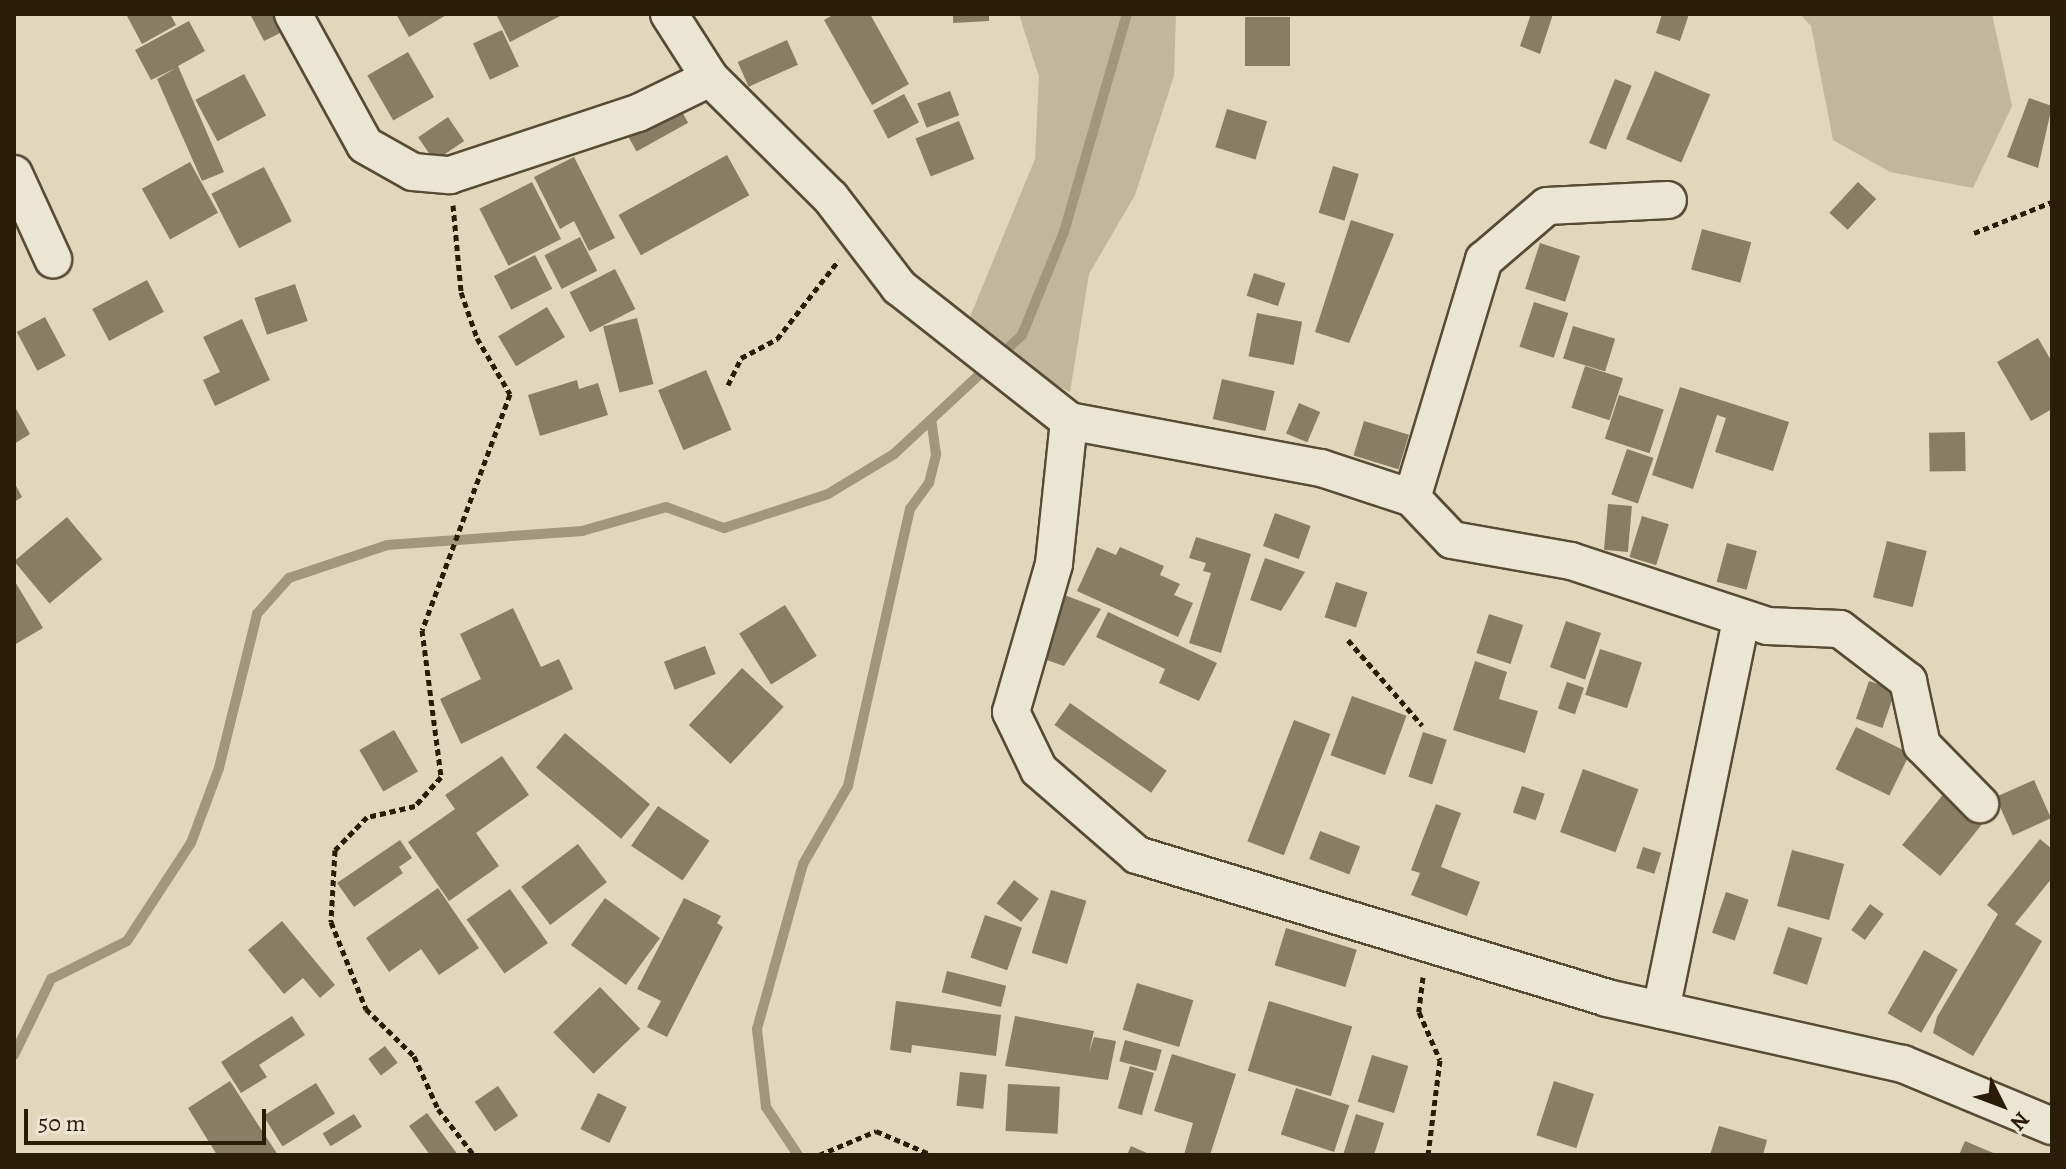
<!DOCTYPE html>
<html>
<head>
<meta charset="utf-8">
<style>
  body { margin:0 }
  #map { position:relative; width:2066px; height:1169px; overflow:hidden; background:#e0d7bc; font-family:Alegreya,serif }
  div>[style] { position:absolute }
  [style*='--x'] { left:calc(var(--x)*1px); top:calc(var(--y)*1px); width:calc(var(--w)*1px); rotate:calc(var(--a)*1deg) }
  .green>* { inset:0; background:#c1b79d }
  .stream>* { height:10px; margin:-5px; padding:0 5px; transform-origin:5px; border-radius:5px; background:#a2977e }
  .building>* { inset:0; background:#897d65; transform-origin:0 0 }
  .path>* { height:5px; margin-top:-2.5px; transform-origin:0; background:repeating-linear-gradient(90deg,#2a1c07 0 6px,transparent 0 10px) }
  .roads { filter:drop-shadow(2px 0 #584b34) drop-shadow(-2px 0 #584b34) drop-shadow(0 2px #584b34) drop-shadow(0 -2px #584b34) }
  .street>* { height:36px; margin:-18px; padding:0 18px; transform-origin:18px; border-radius:18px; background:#ebe5d3 }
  span { translate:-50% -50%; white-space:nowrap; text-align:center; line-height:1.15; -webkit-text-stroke:8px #ebe5d3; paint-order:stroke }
  .frame { position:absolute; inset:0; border:16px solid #2a1c07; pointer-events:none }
  .north { position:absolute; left:1962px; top:1065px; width:80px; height:80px; -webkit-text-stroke:6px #ebe5d3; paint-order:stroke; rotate:132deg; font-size:22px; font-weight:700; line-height:32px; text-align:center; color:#2a1c07 }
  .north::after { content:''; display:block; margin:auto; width:28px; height:36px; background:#2a1c07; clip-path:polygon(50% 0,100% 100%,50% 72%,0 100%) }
  .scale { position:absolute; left:24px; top:1109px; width:242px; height:36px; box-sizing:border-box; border:4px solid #2a1c07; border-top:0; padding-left:10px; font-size:24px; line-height:28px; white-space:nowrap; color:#2a1c07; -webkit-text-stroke:6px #ebe5d3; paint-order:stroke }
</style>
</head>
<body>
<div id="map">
  <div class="green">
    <i style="clip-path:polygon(1019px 14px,1176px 14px,1174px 76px,1135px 195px,1089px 274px,1070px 392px,1033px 375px,967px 324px,1035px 159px,1039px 77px)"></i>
    <i style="clip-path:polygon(1800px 14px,1992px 14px,2012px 106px,1973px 188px,1890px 172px,1833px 140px,1811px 26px)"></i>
  </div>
  <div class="stream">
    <i style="--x:14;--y:1055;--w:85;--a:-64"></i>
    <i style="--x:51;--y:979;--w:85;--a:-26.6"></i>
    <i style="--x:127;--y:941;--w:117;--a:-56.9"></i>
    <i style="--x:191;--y:843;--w:80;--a:-69.5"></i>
    <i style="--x:219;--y:768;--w:159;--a:-76.1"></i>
    <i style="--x:257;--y:614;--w:48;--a:-48.4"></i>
    <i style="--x:289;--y:578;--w:103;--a:-18.6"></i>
    <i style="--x:387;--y:545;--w:196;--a:-4.1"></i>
    <i style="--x:582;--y:531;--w:87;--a:-15.9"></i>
    <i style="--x:666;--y:507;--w:62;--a:19.9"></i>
    <i style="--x:724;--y:528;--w:109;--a:-18.1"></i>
    <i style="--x:828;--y:494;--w:77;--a:-31.2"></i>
    <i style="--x:894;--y:454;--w:175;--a:-42.9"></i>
    <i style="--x:1022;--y:335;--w:111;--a:-67.8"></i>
    <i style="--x:1064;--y:232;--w:227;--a:-73.9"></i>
    <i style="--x:798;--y:1155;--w:58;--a:-123.7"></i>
    <i style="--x:766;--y:1107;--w:79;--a:-96.6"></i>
    <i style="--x:757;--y:1029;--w:171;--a:-74.4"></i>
    <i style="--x:803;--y:864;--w:90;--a:-60"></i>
    <i style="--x:848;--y:786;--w:284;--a:-77.4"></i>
    <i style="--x:910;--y:509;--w:32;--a:-54"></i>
    <i style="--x:929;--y:483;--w:30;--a:-76"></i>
    <i style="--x:936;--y:454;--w:34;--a:-98"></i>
  </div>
  <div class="building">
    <i style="clip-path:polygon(126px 14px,170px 14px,176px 25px,142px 44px)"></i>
    <i style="clip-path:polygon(250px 14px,280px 14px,288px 29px,264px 41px)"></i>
    <i style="clip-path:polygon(396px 14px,448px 14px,409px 37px)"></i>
    <i style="clip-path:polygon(496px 14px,564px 14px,510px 42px)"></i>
    <i style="clip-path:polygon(835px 14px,870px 14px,909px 84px,872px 105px,824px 20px)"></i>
    <i style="clip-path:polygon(953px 14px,989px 14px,989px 21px,953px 23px)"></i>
    <i style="clip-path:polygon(1531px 14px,1553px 14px,1540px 54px,1520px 46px)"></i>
    <i style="clip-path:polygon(1662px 14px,1689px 14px,1680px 41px,1656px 33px)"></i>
    <i style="left:1245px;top:17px;width:45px;height:49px"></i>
    <i style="clip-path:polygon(189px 21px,205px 51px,178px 66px,224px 172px,202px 181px,157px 79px,176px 68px,151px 80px,135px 50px)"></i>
    <i style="left:502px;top:30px;width:40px;height:32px;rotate:65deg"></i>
    <i style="left:787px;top:40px;width:27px;height:54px;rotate:66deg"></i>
    <i style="left:408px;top:52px;width:52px;height:47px;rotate:60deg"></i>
    <i style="left:1655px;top:71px;width:60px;height:74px;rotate:23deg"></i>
    <i style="left:244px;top:74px;width:47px;height:55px;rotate:62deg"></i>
    <i style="left:1615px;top:79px;width:18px;height:69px;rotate:22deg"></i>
    <i style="left:950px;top:91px;width:26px;height:35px;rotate:69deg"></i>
    <i style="left:904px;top:94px;width:32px;height:35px;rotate:62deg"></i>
    <i style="clip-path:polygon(2029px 98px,2052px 106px,2038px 168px,2007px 157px)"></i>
    <i style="left:676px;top:101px;width:25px;height:59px;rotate:61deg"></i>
    <i style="left:1227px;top:109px;width:42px;height:40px;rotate:17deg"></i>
    <i style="left:448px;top:117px;width:29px;height:36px;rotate:56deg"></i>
    <i style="left:959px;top:121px;width:41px;height:47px;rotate:68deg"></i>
    <i style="left:727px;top:155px;width:46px;height:124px;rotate:61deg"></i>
    <i style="clip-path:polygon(574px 157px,615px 238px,589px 251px,574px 221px,560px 229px,534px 177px)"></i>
    <i style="left:190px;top:162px;width:58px;height:55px;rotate:61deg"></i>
    <i style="left:1333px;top:166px;width:27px;height:49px;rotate:17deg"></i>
    <i style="left:264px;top:167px;width:61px;height:59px;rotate:63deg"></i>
    <i style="left:532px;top:182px;width:64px;height:59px;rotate:63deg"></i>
    <i style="left:1858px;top:182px;width:25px;height:42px;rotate:43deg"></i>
    <i style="clip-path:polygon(1351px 220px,1394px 234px,1349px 343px,1315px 332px)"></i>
    <i style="left:1702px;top:229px;width:51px;height:42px;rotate:15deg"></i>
    <i style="left:580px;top:237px;width:38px;height:40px;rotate:63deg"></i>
    <i style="left:1540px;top:243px;width:42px;height:48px;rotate:18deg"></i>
    <i style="left:535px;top:255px;width:38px;height:46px;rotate:63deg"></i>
    <i style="left:615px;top:269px;width:45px;height:51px;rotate:63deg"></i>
    <i style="left:1254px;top:273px;width:33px;height:24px;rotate:18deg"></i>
    <i style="left:147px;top:280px;width:36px;height:62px;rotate:62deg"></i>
    <i style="left:295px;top:284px;width:39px;height:43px;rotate:71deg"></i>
    <i style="left:1534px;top:302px;width:36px;height:47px;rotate:18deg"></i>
    <i style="left:547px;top:307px;width:35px;height:57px;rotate:59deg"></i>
    <i style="left:1257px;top:313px;width:46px;height:44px;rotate:11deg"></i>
    <i style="left:45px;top:317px;width:44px;height:32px;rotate:62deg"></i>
    <i style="left:637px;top:318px;width:68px;height:35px;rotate:76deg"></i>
    <i style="clip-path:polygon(242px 319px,270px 380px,215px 406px,203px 380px,220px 372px,203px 337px)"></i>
    <i style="left:1573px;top:326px;width:44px;height:34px;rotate:17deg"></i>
    <i style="clip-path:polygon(2038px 338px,2052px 362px,2052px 409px,2031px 421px,1997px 362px)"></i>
    <i style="left:1585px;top:366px;width:40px;height:44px;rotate:18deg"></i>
    <i style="left:706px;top:370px;width:65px;height:52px;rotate:67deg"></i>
    <i style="left:1222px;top:379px;width:54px;height:41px;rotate:13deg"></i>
    <i style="clip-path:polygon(577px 380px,579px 389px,598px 383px,608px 415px,540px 436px,528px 395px)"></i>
    <i style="clip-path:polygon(1680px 387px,1789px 422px,1773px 471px,1715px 452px,1726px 418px,1717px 415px,1693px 489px,1652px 475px)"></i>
    <i style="left:1619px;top:395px;width:47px;height:46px;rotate:18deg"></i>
    <i style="left:1299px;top:403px;width:23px;height:33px;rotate:23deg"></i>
    <i style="clip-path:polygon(14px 405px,30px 434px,14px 444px)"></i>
    <i style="left:1364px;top:421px;width:47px;height:36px;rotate:17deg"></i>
    <i style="left:1965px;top:432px;width:39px;height:36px;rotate:89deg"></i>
    <i style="left:1627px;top:449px;width:28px;height:48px;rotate:19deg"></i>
    <i style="clip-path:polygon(14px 482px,22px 497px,14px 502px)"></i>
    <i style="left:1608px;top:504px;width:24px;height:46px;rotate:5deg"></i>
    <i style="left:1275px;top:513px;width:38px;height:35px;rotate:20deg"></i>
    <i style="left:1642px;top:516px;width:28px;height:43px;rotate:17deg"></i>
    <i style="left:67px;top:517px;width:55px;height:69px;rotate:50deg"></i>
    <i style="clip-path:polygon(1196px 537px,1251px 554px,1221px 653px,1189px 643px,1211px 573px,1203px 571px,1206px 563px,1189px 558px)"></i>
    <i style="left:1887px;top:541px;width:41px;height:58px;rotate:14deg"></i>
    <i style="left:1727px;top:543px;width:31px;height:40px;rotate:15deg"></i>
    <i style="clip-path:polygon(1097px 547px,1116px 555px,1120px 547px,1164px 566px,1160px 575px,1180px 584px,1174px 595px,1193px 603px,1178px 637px,1077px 591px)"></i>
    <i style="clip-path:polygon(1265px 558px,1305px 572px,1281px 611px,1250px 600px)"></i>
    <i style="clip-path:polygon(14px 580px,43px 628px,14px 645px)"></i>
    <i style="left:1336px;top:582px;width:33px;height:37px;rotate:18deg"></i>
    <i style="clip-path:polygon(1062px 594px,1101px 609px,1064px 666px,1044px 659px)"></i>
    <i style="left:785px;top:605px;width:60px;height:54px;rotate:58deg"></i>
    <i style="clip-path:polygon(513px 608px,541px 667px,559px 659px,573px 689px,461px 744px,440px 699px,481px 679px,460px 634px)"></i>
    <i style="clip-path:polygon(1108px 612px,1217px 663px,1199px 701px,1159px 683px,1165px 669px,1096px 637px)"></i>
    <i style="left:1489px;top:614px;width:36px;height:41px;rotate:18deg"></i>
    <i style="left:1566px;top:621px;width:37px;height:49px;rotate:19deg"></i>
    <i style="left:705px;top:646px;width:30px;height:44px;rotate:69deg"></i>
    <i style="left:1600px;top:649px;width:44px;height:48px;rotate:18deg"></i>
    <i style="clip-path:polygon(1475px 661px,1507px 672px,1499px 699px,1538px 711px,1525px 753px,1453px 730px)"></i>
    <i style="left:742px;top:668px;width:57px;height:78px;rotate:43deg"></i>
    <i style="left:1869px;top:681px;width:28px;height:40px;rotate:19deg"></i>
    <i style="left:1567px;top:682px;width:18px;height:28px;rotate:19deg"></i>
    <i style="left:1352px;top:696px;width:58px;height:63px;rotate:20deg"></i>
    <i style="left:1070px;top:703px;width:118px;height:27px;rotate:35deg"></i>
    <i style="left:1294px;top:720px;width:39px;height:130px;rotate:21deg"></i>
    <i style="left:1856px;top:727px;width:60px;height:47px;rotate:26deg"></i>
    <i style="left:394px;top:730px;width:48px;height:40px;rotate:60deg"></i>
    <i style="left:1423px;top:732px;width:25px;height:47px;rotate:18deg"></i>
    <i style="left:565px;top:733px;width:111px;height:45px;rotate:40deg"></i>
    <i style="clip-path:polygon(502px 756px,529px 795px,476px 833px,499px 866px,449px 901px,408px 842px,455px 809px,445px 795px)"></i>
    <i style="left:1583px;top:769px;width:59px;height:67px;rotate:20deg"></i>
    <i style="left:2034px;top:780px;width:42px;height:42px;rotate:66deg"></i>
    <i style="left:1522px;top:786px;width:24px;height:28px;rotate:19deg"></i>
    <i style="left:1950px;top:786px;width:49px;height:76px;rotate:39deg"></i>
    <i style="clip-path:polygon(1436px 804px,1461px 813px,1441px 867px,1480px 882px,1467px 916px,1411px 895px,1420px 873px,1411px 870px)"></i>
    <i style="left:658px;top:806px;width:62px;height:48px;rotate:34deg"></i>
    <i style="left:1320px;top:831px;width:43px;height:30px;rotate:21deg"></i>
    <i style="clip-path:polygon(2040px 839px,2052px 849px,2052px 878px,2015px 924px,2042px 941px,1973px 1056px,1933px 1033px,1937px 1017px,1998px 914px,1987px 905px)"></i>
    <i style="clip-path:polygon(400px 840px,412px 858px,399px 867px,403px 873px,354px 907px,337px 883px)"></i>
    <i style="left:578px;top:844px;width:48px;height:71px;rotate:53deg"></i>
    <i style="left:1643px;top:847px;width:19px;height:22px;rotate:18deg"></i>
    <i style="left:1792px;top:850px;width:54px;height:58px;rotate:15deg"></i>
    <i style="left:1014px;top:880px;width:31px;height:29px;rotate:37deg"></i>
    <i style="clip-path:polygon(438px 888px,479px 948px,439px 975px,421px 949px,389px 972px,366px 938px)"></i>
    <i style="left:510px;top:889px;width:66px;height:53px;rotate:55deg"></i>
    <i style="left:1051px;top:890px;width:37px;height:66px;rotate:17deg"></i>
    <i style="left:1726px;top:892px;width:24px;height:43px;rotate:19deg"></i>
    <i style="left:605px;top:898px;width:68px;height:58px;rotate:36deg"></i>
    <i style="clip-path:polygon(684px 898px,721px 916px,717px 923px,723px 927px,667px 1037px,647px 1027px,661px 1001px,637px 989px)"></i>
    <i style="left:1870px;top:904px;width:17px;height:32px;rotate:36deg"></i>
    <i style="left:985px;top:915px;width:39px;height:45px;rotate:19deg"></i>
    <i style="clip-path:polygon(282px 921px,335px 985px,320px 998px,303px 978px,284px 994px,248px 950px)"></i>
    <i style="left:1788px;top:927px;width:36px;height:49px;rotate:18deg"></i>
    <i style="left:1286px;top:928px;width:74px;height:39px;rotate:17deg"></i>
    <i style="left:1924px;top:950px;width:39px;height:73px;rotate:30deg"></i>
    <i style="left:947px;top:971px;width:61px;height:22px;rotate:14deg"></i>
    <i style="left:1137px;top:983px;width:59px;height:49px;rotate:17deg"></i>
    <i style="left:600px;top:987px;width:58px;height:65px;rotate:46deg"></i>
    <i style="clip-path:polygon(896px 1001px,1001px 1015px,996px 1056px,912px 1045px,911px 1053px,890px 1050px)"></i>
    <i style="left:1269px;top:1001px;width:87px;height:73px;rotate:17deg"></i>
    <i style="clip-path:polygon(292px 1016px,305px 1035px,259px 1065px,267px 1077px,241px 1093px,221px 1062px)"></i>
    <i style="clip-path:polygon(1015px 1016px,1094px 1031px,1089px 1053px,1094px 1037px,1116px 1041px,1108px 1080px,1005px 1066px)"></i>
    <i style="left:1125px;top:1040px;width:38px;height:22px;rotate:15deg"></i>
    <i style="left:385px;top:1046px;width:21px;height:21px;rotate:53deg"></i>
    <i style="clip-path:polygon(1172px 1054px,1236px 1074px,1210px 1155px,1184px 1155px,1193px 1123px,1154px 1111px)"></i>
    <i style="left:1372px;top:1055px;width:38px;height:49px;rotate:17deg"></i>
    <i style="left:1130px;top:1066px;width:25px;height:44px;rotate:16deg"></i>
    <i style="left:960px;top:1072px;width:27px;height:34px;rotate:6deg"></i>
    <i style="clip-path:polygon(230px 1081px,255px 1120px,278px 1155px,217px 1155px,188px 1108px)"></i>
    <i style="left:1554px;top:1081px;width:42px;height:57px;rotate:18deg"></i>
    <i style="left:316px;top:1083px;width:36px;height:62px;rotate:58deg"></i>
    <i style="left:1008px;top:1084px;width:52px;height:47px;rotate:3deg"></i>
    <i style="left:498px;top:1086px;width:36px;height:28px;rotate:56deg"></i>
    <i style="left:1296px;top:1088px;width:56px;height:49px;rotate:18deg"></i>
    <i style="left:598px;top:1093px;width:32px;height:40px;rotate:26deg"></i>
    <i style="clip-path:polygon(427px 1113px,458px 1155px,430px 1155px,409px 1126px)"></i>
    <i style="left:354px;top:1114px;width:15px;height:37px;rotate:58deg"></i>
    <i style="clip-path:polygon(1356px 1114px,1384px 1123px,1374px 1155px,1343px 1155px)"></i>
    <i style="clip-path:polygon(1719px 1126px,1767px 1140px,1763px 1155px,1710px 1155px)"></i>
    <i style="clip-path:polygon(1965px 1141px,1998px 1155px,1959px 1155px)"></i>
    <i style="clip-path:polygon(1131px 1146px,1151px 1155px,1127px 1155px)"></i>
  </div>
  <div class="path">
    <i style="--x:453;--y:205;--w:87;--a:84.7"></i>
    <i style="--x:461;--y:292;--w:49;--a:70.8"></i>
    <i style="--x:477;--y:338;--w:65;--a:59.5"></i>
    <i style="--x:510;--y:394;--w:252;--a:110.4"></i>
    <i style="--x:422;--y:630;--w:148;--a:82.6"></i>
    <i style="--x:441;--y:777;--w:39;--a:132"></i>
    <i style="--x:415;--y:806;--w:49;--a:167.1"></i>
    <i style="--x:367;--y:817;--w:46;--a:134.1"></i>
    <i style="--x:335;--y:850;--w:72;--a:93.2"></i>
    <i style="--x:331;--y:922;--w:94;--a:68.1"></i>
    <i style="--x:366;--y:1009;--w:67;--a:44.4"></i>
    <i style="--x:414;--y:1056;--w:58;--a:65.6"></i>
    <i style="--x:438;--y:1109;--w:58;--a:52"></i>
    <i style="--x:1974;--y:233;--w:84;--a:-21.7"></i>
    <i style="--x:728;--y:385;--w:30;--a:-64"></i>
    <i style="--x:741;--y:358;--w:41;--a:-27.8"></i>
    <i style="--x:777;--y:339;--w:100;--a:-51.9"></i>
    <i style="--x:1348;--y:640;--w:113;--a:49"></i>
    <i style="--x:1423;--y:977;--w:35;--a:97"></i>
    <i style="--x:1419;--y:1012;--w:52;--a:66.4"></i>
    <i style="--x:1440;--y:1060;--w:96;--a:97.2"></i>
    <i style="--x:819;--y:1155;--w:62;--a:-22.8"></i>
    <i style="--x:876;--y:1131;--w:61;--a:23.2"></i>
  </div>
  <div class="roads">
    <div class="street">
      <i style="--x:293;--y:14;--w:149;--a:61.2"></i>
      <i style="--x:365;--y:145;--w:55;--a:29.4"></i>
      <i style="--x:413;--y:172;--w:37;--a:5"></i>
      <i style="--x:450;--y:175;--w:198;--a:-18.3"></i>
      <i style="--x:638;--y:113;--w:80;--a:-25.9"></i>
      <i style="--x:669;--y:14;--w:76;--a:57.4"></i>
      <i style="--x:710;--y:78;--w:170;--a:44.8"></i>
      <i style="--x:831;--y:198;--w:112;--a:52.6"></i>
      <i style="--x:899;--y:287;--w:216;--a:38.2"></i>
      <i style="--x:1069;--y:421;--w:256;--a:10.6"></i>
      <i style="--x:1321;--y:468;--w:96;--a:18.2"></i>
      <i style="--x:1412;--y:498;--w:58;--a:46.4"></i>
      <i style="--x:1452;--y:540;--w:121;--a:10"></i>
      <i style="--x:1571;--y:561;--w:206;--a:18.3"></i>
      <i style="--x:1767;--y:626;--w:73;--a:2.4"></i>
      <i style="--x:1840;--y:629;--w:86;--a:37.4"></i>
      <i style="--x:1908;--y:681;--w:66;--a:77.7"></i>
      <i style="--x:1922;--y:745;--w:83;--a:45.5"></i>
      <i style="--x:14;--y:174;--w:94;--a:65.4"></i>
      <i style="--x:1069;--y:421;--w:144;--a:96"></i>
      <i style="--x:1054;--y:564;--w:154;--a:106.2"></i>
      <i style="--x:1011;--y:712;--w:64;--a:64.2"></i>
      <i style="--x:1039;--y:770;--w:130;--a:40.9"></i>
      <i style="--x:1137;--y:855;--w:491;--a:16.9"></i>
      <i style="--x:1607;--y:998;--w:303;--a:12.6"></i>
      <i style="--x:1903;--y:1064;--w:161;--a:22.6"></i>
      <i style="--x:1412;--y:498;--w:249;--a:-73.2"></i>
      <i style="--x:1484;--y:260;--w:83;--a:-40.6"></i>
      <i style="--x:1547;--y:206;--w:121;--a:-2.8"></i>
      <i style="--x:1661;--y:1010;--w:399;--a:-78.4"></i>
    </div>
  </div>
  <div class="frame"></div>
  <div class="north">N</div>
  <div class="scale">50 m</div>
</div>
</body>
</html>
